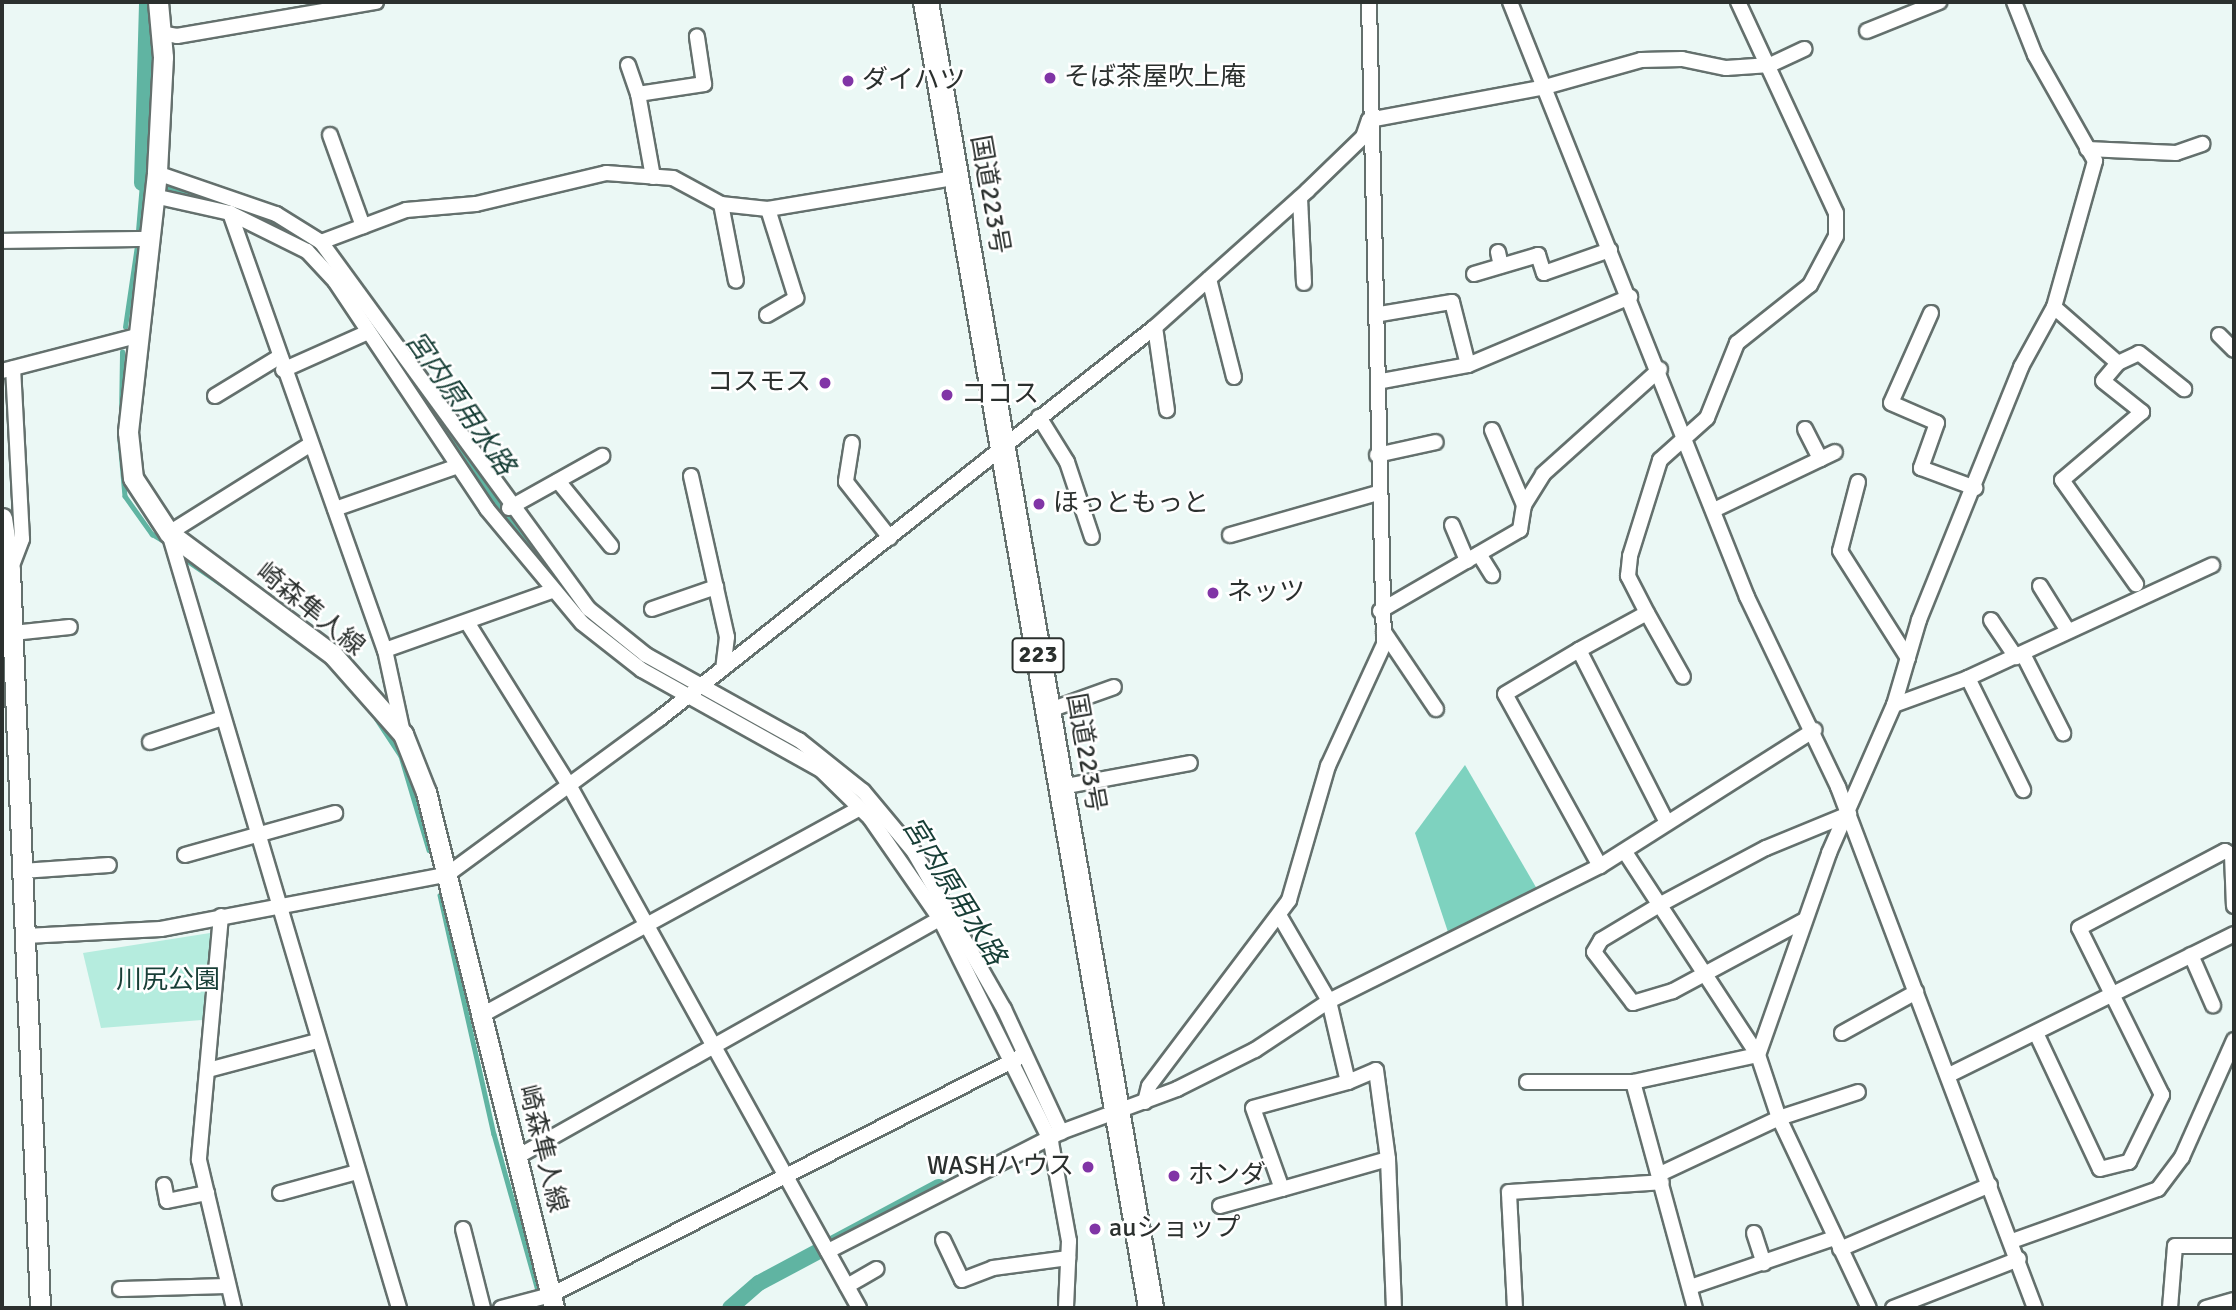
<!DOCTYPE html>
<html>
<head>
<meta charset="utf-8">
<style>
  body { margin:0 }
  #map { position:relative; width:2236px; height:1310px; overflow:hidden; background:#ebf8f5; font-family:Signika,"Noto Sans JP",sans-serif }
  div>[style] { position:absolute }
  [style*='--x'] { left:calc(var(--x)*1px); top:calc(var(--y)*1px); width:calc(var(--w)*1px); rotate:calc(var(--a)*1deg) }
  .green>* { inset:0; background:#b5ecde }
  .forest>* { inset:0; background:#7ed2bf }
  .stream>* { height:4.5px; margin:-2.25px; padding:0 2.25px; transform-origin:2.25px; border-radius:2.25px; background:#60b4a2 }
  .canal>* { height:16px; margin:-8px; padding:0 8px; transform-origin:8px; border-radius:8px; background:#60b4a2 }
  .roads { filter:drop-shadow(2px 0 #64706d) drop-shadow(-2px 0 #64706d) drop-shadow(0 2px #64706d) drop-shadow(0 -2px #64706d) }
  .street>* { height:14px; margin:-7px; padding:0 7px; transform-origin:7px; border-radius:7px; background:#fff }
  .secondary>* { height:19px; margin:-9.5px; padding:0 9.5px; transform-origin:9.5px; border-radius:9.5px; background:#fff }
  .highway>* { height:24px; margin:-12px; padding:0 12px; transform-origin:12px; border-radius:12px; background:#fff }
  .dots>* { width:19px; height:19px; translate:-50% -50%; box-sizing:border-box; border:4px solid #fff; border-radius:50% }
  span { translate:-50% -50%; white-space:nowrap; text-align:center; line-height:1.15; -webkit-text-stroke:5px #fff; paint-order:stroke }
  .shield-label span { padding:2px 5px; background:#fff; border:2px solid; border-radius:5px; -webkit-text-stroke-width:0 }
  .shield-label { font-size:24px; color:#2b302e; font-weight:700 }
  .poi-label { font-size:26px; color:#2b302e }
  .left { translate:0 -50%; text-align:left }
  .right { translate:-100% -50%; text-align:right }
  .street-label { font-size:26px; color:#2b302e }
  .park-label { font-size:26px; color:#183f37 }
  .water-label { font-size:28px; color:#173e36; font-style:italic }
  .frame { position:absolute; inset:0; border:4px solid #2b302e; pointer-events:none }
</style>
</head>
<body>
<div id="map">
  <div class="green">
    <i style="clip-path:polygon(210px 933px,217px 960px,202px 1020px,101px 1028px,83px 953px)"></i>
  </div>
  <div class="forest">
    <i style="clip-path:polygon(1465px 765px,1537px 889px,1448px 932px,1415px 833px)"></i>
  </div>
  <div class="stream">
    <i style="--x:138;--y:231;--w:48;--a:-85.2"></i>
    <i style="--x:125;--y:327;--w:82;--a:-81.6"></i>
    <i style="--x:121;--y:418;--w:66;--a:-89.1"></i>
    <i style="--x:120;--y:440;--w:56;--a:84.9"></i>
    <i style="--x:125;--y:496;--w:47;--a:54.6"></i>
    <i style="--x:152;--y:534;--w:17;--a:31"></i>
    <i style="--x:179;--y:555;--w:65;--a:34.4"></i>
    <i style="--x:376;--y:718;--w:45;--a:56.7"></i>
    <i style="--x:401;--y:756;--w:98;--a:73.4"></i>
    <i style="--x:440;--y:895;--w:245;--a:77.3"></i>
    <i style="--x:494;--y:1134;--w:166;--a:74.3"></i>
    <i style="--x:542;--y:1305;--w:3;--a:72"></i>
  </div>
  <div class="canal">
    <i style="--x:142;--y:183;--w:181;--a:-88.4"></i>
    <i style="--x:172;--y:188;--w:96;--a:18.2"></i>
    <i style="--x:263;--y:218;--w:58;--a:27.9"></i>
    <i style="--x:314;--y:245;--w:25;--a:48"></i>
    <i style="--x:391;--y:347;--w:261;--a:55.5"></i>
    <i style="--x:564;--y:593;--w:61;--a:45"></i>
    <i style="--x:607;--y:636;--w:90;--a:33.7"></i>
    <i style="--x:703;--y:697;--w:54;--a:25.1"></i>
    <i style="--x:896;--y:837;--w:61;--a:58.4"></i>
    <i style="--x:730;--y:1308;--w:38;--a:-41"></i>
    <i style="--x:759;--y:1283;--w:204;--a:-28.1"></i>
  </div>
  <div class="roads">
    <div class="street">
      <i style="--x:1510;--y:2;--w:640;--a:68.28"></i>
      <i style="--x:1747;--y:597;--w:211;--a:64.4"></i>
      <i style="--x:1838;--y:787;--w:557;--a:69.29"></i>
      <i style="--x:1867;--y:31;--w:78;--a:-21.9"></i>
      <i style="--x:160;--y:33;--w:17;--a:10"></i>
      <i style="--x:177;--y:36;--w:202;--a:-9.7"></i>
      <i style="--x:628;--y:65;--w:31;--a:71"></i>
      <i style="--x:1369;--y:120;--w:179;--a:-10.6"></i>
      <i style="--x:1545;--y:87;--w:100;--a:-15.7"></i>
      <i style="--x:1641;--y:60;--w:41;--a:-1.4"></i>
      <i style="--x:1682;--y:59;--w:45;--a:11.6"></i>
      <i style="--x:1726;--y:68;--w:44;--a:-3.9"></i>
      <i style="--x:1770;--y:65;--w:38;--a:-25"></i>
      <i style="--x:330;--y:135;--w:97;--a:70.1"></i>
      <i style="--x:2087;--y:149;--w:89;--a:2.6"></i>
      <i style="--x:2176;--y:153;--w:28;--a:-19"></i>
      <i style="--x:157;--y:173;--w:126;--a:19"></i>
      <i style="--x:276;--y:214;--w:53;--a:31.9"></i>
      <i style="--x:321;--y:242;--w:454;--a:53.9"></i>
      <i style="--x:589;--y:609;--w:73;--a:38.9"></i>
      <i style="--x:646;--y:655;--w:175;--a:29.1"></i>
      <i style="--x:799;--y:740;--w:82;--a:38.6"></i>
      <i style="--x:863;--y:791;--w:80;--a:50.1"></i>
      <i style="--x:914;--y:852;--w:181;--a:60.2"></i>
      <i style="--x:1004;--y:1009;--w:136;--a:65.1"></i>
      <i style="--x:1061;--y:1132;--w:262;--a:152.9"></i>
      <i style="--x:653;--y:177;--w:84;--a:-100.2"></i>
      <i style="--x:638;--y:94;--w:67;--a:-8.6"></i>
      <i style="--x:704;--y:84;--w:48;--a:-98.5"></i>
      <i style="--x:154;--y:196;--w:78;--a:12.6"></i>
      <i style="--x:230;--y:213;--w:86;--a:26.3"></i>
      <i style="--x:307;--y:251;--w:41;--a:47"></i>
      <i style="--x:335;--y:281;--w:274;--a:56.3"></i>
      <i style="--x:487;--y:509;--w:148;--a:50.2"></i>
      <i style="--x:582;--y:623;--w:76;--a:38.1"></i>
      <i style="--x:642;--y:670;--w:205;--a:29.2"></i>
      <i style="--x:821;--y:770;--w:69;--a:44.4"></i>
      <i style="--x:870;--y:818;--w:123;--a:55.3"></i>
      <i style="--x:940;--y:919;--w:249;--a:63.5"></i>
      <i style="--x:1051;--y:1142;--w:101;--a:79.7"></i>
      <i style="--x:1069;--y:1241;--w:67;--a:92.6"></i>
      <i style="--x:1300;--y:198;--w:85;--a:87.3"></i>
      <i style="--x:721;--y:204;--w:78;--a:79"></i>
      <i style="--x:230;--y:213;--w:464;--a:70.5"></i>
      <i style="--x:385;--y:650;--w:85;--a:77.8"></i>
      <i style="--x:2;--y:241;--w:146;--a:-0.8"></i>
      <i style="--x:321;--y:242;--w:91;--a:-20.6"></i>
      <i style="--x:406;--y:210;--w:70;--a:-4.9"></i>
      <i style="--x:476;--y:204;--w:134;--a:-13.4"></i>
      <i style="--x:606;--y:173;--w:67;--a:4.3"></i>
      <i style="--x:673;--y:178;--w:55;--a:28.4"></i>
      <i style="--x:721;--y:204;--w:47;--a:6.1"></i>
      <i style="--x:768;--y:209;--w:189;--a:-9.5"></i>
      <i style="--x:1498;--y:252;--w:14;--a:78"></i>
      <i style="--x:1474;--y:274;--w:67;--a:-16.5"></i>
      <i style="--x:1538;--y:255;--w:19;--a:72"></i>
      <i style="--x:1544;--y:273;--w:70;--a:-19.2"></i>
      <i style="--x:1209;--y:279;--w:101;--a:75.7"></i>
      <i style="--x:2054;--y:307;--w:85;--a:41.2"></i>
      <i style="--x:2118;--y:363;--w:23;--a:130"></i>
      <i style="--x:2103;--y:381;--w:50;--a:38.5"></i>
      <i style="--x:2142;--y:412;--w:105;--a:139.6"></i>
      <i style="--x:2062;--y:480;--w:128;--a:54.6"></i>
      <i style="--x:1931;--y:313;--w:98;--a:114"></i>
      <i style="--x:1891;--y:403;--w:50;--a:23.5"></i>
      <i style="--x:1937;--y:423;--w:48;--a:109.6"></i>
      <i style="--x:1921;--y:468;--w:58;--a:20.3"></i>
      <i style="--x:1380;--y:314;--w:73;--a:-9.5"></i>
      <i style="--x:1452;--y:302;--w:65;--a:75.7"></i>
      <i style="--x:767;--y:315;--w:34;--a:-30"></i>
      <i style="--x:796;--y:298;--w:93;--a:-107.5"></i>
      <i style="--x:1155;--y:327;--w:84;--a:81.8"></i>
      <i style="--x:2219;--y:335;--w:21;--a:45"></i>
      <i style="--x:2118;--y:363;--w:23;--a:-25"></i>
      <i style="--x:2139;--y:353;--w:58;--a:38.7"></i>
      <i style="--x:283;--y:370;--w:93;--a:-24.1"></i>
      <i style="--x:2;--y:371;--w:138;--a:-14.6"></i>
      <i style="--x:1382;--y:381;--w:87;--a:-10.5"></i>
      <i style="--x:1468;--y:365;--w:176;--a:-22.8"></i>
      <i style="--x:215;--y:396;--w:75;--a:-31.4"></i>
      <i style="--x:1039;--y:417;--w:53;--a:58.1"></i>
      <i style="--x:1067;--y:462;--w:79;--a:71.6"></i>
      <i style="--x:1805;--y:429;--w:34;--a:63"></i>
      <i style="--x:1492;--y:430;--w:82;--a:66.9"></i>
      <i style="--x:852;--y:443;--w:39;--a:99"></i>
      <i style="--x:846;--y:482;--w:71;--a:51.8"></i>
      <i style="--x:311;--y:444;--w:168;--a:147.9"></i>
      <i style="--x:169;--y:533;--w:808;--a:73.47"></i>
      <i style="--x:1377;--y:455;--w:60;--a:-12.4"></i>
      <i style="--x:691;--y:476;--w:165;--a:77.4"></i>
      <i style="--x:727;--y:637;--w:31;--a:97"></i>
      <i style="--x:558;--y:481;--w:84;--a:50.8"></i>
      <i style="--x:1858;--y:482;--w:71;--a:104.6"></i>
      <i style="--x:1840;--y:551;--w:127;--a:57.6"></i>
      <i style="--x:509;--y:508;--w:107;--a:-29.2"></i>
      <i style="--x:335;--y:509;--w:130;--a:-19.3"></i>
      <i style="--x:1714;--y:510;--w:134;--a:-25.6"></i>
      <i style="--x:1452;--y:525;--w:39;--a:67"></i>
      <i style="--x:1230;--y:535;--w:153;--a:-15.9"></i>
      <i style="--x:1479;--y:554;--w:25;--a:58"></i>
      <i style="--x:11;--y:568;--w:31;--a:-69"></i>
      <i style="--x:22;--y:539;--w:171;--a:-93"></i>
      <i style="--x:2040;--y:586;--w:53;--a:58.1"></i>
      <i style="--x:652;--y:609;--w:68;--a:-19"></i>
      <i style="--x:1380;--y:611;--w:162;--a:-30.1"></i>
      <i style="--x:1520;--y:530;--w:25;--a:-81"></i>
      <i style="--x:1524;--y:505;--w:36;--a:-58"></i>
      <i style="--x:1543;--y:474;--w:157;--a:-41.9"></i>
      <i style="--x:1647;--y:613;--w:73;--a:60.6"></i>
      <i style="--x:1991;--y:620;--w:45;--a:56"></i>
      <i style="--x:467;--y:622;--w:192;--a:58"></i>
      <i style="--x:569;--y:785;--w:598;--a:60.99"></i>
      <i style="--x:1384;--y:632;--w:93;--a:56"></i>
      <i style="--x:13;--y:633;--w:57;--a:-6"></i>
      <i style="--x:385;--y:650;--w:177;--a:-19.5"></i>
      <i style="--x:1579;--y:650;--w:77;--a:-28.6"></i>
      <i style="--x:1647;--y:613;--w:42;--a:-117.2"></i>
      <i style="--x:1628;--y:576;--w:20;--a:-84"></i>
      <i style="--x:1630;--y:556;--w:101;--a:-72.6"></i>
      <i style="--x:1660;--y:460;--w:63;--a:-41.8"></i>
      <i style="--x:1707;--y:418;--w:81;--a:-68.2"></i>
      <i style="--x:1737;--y:343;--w:93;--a:-38.5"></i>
      <i style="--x:1810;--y:285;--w:55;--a:-62"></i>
      <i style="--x:1836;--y:236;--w:23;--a:-90"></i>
      <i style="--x:1836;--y:213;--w:233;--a:-114.9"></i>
      <i style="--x:2023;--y:654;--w:89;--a:63.1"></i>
      <i style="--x:1968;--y:678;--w:125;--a:63.8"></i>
      <i style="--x:1894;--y:705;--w:79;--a:-20"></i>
      <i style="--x:1968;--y:678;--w:269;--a:-24.8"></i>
      <i style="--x:1047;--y:711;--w:71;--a:-19.7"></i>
      <i style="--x:150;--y:742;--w:74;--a:-18.2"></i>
      <i style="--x:1061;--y:787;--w:131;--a:-10.5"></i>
      <i style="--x:1625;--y:852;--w:243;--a:56.8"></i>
      <i style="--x:1758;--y:1055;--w:66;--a:71.6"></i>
      <i style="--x:1779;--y:1118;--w:210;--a:64.7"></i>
      <i style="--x:185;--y:855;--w:156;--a:-15.6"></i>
      <i style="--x:1600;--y:866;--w:196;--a:-118.9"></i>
      <i style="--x:1505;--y:694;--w:86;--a:-30.7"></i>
      <i style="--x:1579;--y:650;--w:194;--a:63"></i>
      <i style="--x:22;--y:871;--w:87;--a:-3.9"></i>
      <i style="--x:1279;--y:915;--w:99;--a:59.8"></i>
      <i style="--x:1329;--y:1001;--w:83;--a:76.8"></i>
      <i style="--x:1348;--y:1082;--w:30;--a:-23"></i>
      <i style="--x:1376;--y:1070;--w:90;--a:82.3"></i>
      <i style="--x:1388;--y:1159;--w:149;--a:87.7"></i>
      <i style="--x:221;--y:916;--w:245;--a:95.2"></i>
      <i style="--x:199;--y:1160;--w:152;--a:76.7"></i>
      <i style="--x:1803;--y:921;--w:148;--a:151.7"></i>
      <i style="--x:1673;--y:991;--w:42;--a:163.3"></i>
      <i style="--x:1633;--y:1003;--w:64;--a:-127.4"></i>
      <i style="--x:1594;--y:952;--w:14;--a:-60"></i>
      <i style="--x:1601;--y:940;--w:70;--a:-31"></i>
      <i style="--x:1661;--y:904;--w:119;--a:-28.1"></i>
      <i style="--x:1766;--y:848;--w:90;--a:-22.3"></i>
      <i style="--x:26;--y:936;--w:135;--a:-3"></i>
      <i style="--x:161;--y:929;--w:292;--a:-10.8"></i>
      <i style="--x:448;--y:874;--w:262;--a:-36.3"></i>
      <i style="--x:659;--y:719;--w:632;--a:-38.32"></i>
      <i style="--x:1155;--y:327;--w:204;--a:-41.8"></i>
      <i style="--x:1307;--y:191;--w:78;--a:-44"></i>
      <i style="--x:1363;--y:137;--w:18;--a:-71"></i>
      <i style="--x:2191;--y:955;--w:55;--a:66.3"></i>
      <i style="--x:482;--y:1015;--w:430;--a:-28.7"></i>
      <i style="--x:1842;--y:1033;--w:85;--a:-29"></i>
      <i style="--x:2036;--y:1033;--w:150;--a:64.8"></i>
      <i style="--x:2100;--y:1169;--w:30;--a:-14"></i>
      <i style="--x:2129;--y:1162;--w:75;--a:-63.8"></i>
      <i style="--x:2162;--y:1095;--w:186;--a:-116.4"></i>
      <i style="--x:2079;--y:928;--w:165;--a:-27.8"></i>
      <i style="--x:2225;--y:851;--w:8;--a:30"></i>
      <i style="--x:2232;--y:855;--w:51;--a:87.8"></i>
      <i style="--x:1758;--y:1055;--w:214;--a:-70.6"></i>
      <i style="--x:1829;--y:853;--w:162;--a:-66.3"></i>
      <i style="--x:1894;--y:705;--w:89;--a:-73.6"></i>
      <i style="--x:1919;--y:620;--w:273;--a:-68"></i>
      <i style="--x:2021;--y:367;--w:68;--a:-61.2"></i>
      <i style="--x:2054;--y:307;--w:152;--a:-74.3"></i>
      <i style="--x:2095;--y:161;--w:122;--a:-119.5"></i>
      <i style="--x:2035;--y:55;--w:57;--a:-111.6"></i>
      <i style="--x:208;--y:1070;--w:113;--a:-14.9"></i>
      <i style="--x:1949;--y:1075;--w:318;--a:-26.3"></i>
      <i style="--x:1348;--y:1082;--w:98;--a:164.7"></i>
      <i style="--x:1253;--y:1108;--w:86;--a:70.3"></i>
      <i style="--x:1282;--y:1189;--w:110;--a:-15.8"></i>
      <i style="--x:1527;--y:1082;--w:106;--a:0"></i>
      <i style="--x:1633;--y:1082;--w:128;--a:-12.2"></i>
      <i style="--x:1633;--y:1082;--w:234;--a:74.7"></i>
      <i style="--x:1145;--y:1102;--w:16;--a:-76"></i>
      <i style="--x:1149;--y:1086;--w:233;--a:-53"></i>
      <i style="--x:1289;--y:900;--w:140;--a:-73.8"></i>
      <i style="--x:1328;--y:766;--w:134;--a:-65.3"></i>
      <i style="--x:1384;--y:644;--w:642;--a:-91.34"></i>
      <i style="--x:1061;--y:1132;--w:124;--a:-20.3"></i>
      <i style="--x:1177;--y:1089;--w:87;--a:-26.6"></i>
      <i style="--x:1255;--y:1050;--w:89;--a:-33.5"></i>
      <i style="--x:1329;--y:1001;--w:303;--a:-26.5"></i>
      <i style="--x:1600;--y:866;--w:254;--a:-32.4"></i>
      <i style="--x:517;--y:1157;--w:485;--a:-29.4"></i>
      <i style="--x:1660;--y:1174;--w:132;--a:-25.2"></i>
      <i style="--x:1779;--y:1118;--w:83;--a:-18.2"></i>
      <i style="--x:164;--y:1185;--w:16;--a:79"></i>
      <i style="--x:167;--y:1201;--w:41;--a:-11.3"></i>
      <i style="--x:280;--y:1193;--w:80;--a:-15.3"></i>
      <i style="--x:1220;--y:1206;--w:64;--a:-15.3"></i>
      <i style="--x:463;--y:1229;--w:81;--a:75.8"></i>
      <i style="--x:1754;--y:1233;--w:32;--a:72"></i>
      <i style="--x:943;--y:1240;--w:44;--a:64.6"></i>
      <i style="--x:962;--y:1280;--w:33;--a:-21"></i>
      <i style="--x:993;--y:1268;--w:76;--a:-7.6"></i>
      <i style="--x:2012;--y:1241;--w:155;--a:-19.6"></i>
      <i style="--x:2158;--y:1189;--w:40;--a:-53"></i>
      <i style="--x:2182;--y:1157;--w:128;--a:-66"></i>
      <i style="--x:1840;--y:1249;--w:163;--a:-23.1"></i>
      <i style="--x:847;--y:1286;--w:34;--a:-30"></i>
      <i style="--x:1690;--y:1287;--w:152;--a:-18.8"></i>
      <i style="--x:120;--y:1289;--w:108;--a:-1.6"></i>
      <i style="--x:501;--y:1308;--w:52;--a:-14.6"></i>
      <i style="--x:551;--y:1295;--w:528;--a:-26.9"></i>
      <i style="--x:1515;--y:1308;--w:116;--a:-93"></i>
      <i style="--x:1509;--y:1192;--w:153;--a:-3.7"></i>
      <i style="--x:1893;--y:1308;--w:135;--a:-21.3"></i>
      <i style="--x:2170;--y:1308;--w:62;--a:-85.4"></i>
      <i style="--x:2175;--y:1246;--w:59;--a:0"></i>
      <i style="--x:2206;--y:1308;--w:29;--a:-16"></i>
    </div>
    <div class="secondary">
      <i style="--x:158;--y:2;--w:55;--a:84.8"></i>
      <i style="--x:163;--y:57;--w:116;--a:93"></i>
      <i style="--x:157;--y:173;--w:261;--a:96.4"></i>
      <i style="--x:128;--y:432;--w:46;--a:83.8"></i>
      <i style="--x:133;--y:478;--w:66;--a:56.8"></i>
      <i style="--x:169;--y:533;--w:204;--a:36.6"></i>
      <i style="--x:333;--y:655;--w:106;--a:48.5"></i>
      <i style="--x:403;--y:734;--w:62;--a:68.4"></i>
      <i style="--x:426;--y:792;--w:532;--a:76.07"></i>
      <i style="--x:2;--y:518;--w:53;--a:81.3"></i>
      <i style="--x:10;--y:570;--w:739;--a:87.67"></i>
    </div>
    <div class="highway">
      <i style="--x:926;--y:2;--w:1325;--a:80.22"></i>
    </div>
  </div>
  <div class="dots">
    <i style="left:1050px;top:78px;background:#8135a6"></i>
    <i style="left:848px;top:81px;background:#8135a6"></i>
    <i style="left:825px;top:383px;background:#8135a6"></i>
    <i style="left:947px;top:395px;background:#8135a6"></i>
    <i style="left:1039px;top:504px;background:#8135a6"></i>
    <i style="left:1213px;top:593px;background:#8135a6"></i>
    <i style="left:1088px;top:1167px;background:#8135a6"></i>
    <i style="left:1174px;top:1176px;background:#8135a6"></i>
    <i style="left:1095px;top:1229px;background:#8135a6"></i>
  </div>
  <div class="shield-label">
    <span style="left:1038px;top:655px">223</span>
  </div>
  <div class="poi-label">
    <span class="left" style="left:1064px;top:78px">そば茶屋吹上庵</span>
    <span class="left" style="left:862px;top:81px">ダイハツ</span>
    <span class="right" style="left:811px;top:383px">コスモス</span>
    <span class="left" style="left:961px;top:395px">ココス</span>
    <span class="left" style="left:1053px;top:504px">ほっともっと</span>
    <span class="left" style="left:1227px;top:593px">ネッツ</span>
    <span class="right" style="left:1074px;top:1167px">WASHハウス</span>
    <span class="left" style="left:1188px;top:1176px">ホンダ</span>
    <span class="left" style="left:1109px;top:1229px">auショップ</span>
  </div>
  <div class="street-label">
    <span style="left:989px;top:195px;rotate:80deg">国道223号</span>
    <span style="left:310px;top:610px;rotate:39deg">崎森隼人線</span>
    <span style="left:1085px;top:753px;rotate:80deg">国道223号</span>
    <span style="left:542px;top:1149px;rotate:76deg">崎森隼人線</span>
  </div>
  <div class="park-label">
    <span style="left:168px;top:981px">川尻公園</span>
  </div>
  <div class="water-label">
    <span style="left:460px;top:403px;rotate:55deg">宮内原用水路</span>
    <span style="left:954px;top:891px;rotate:58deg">宮内原用水路</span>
  </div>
  <div class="frame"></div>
</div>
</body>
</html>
